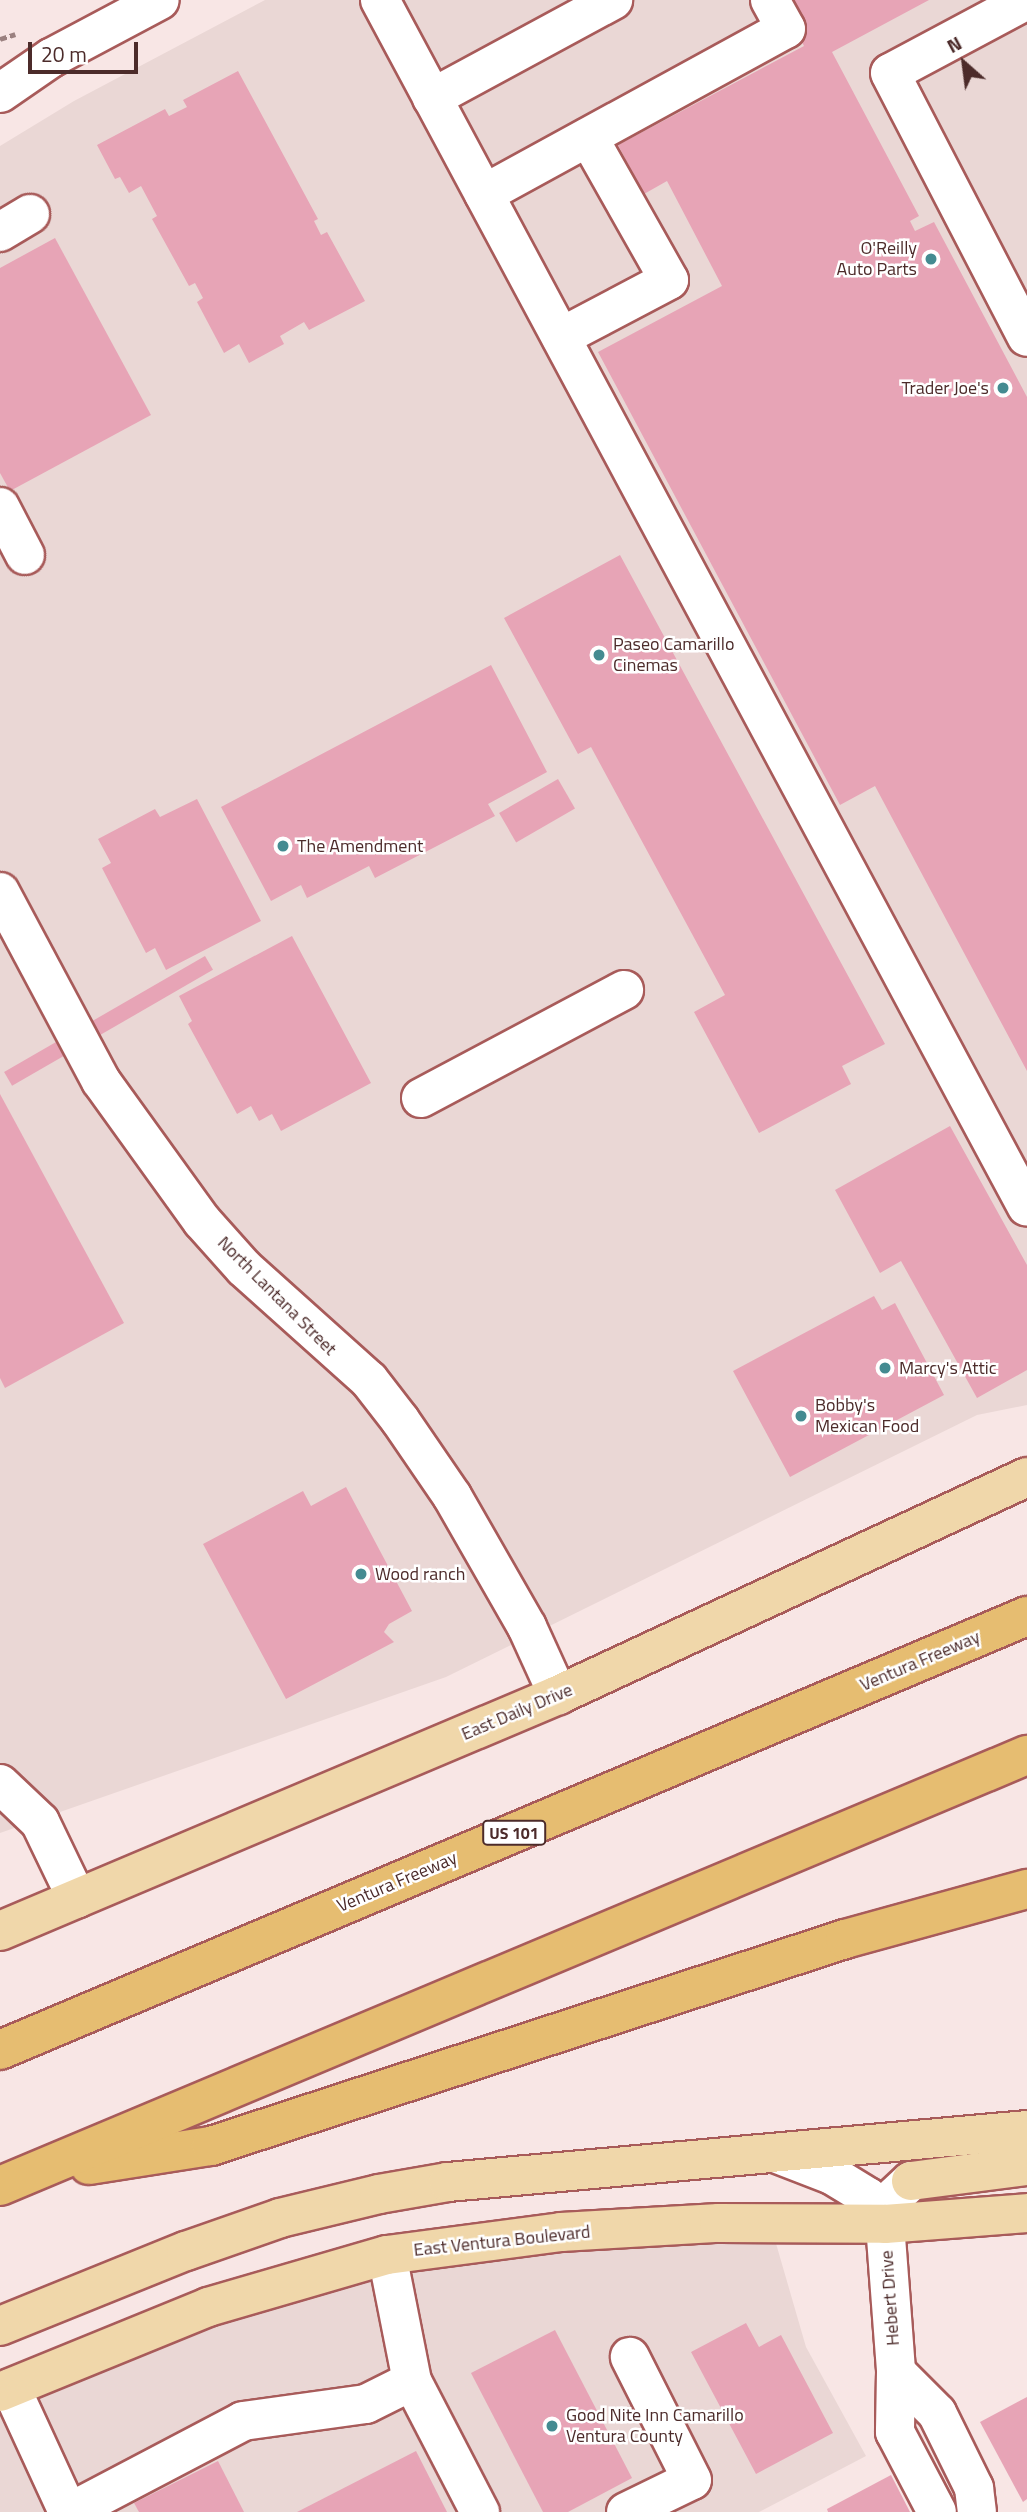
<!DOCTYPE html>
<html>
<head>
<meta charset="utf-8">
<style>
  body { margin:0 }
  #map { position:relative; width:1027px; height:2512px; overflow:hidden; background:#f8e6e5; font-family:"Titillium Web",sans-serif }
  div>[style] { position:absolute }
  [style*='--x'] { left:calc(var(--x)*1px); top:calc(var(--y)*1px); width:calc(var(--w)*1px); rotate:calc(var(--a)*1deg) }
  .built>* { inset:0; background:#ead7d5 }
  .building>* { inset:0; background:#e7a4b6; transform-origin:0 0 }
  .path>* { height:4.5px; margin-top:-2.25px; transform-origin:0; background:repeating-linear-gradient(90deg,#9b8180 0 7px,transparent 0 10.5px) }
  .roads { filter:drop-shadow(2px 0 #a85b5a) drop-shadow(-2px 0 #a85b5a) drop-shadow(0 2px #a85b5a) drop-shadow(0 -2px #a85b5a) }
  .minor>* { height:38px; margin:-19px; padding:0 19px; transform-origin:19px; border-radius:19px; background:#fff }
  .major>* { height:38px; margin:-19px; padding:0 19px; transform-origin:19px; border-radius:19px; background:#f0d7aa }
  .highway>* { height:38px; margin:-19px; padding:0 19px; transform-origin:19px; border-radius:19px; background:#e6bd71 }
  .dots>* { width:19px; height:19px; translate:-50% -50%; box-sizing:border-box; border:4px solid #fff; border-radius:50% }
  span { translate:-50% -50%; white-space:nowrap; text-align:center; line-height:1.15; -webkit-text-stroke:5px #fff; paint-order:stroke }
  .shield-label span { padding:2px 5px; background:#fff; border:2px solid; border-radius:5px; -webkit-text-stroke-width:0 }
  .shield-label { font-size:16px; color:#4c2b2a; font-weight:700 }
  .poi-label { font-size:18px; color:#4c2b2a }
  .right { translate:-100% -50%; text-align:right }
  .left { translate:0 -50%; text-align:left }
  .street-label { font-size:18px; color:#4c2b2a }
  .north { position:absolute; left:929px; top:28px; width:70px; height:70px; -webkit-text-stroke:5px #fff; paint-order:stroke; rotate:332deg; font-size:19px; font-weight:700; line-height:28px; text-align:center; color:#4c2b2a }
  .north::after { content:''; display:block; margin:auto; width:24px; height:32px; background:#4c2b2a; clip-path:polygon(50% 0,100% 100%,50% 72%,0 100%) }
  .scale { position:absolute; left:28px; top:42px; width:110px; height:32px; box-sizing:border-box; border:4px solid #4c2b2a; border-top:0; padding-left:9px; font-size:21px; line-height:24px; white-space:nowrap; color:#4c2b2a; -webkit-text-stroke:5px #fff; paint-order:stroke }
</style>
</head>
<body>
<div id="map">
  <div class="built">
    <i style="clip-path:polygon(265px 0,1027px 0,1027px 1405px,977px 1415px,446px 1677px,0 1833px,0 146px,74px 101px)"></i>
    <i style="clip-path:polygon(775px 2240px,806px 2347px,866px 2456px,759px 2512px,0 2512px,0 2402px,226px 2314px,507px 2250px)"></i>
  </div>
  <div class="building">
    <i style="clip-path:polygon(780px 0,929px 0,832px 52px,919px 216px,910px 221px,915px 231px,934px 222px,1027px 397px,1027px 1071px,875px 786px,840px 805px,598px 352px,722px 286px,667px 181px,644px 194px,618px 145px,804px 46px)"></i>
    <i style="clip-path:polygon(238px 71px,318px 219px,314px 221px,321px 235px,327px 232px,365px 301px,309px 330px,304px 322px,280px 336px,284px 344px,249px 363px,239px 344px,224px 353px,197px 302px,203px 298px,195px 283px,189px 286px,152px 219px,157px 216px,141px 186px,129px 193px,120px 177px,115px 179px,97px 145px,165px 109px,169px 116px,187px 107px,183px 100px)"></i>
    <i style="clip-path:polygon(55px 238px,151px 415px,10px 491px,0 473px,0 268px)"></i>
    <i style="clip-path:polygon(620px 555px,885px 1044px,842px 1066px,851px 1084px,759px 1133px,694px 1012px,725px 995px,591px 747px,578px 754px,504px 618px)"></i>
    <i style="clip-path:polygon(491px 665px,547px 772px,488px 804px,495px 816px,375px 878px,369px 866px,307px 898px,301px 885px,271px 901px,221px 807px)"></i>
    <i style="left:558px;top:779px;width:34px;height:68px;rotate:60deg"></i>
    <i style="clip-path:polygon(197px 799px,261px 921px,166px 970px,155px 948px,146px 953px,102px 868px,111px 863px,98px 839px,155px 809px,160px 817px)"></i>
    <i style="clip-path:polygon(292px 936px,371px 1083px,281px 1131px,272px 1114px,259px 1121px,251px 1106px,237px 1114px,188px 1024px,192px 1021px,179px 996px)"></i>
    <i style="left:205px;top:956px;width:16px;height:232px;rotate:60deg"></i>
    <i style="clip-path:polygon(0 1094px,124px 1323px,5px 1388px,0 1378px)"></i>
    <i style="clip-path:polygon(950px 1126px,1027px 1265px,1027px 1370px,977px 1398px,901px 1261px,880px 1273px,835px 1190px)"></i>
    <i style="clip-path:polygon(874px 1296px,882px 1310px,895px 1303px,944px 1395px,790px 1477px,733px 1371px)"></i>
    <i style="clip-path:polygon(346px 1487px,412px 1611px,389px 1624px,384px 1632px,394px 1642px,286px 1699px,203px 1544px,303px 1491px,311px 1506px)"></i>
    <i style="clip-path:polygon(746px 2323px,759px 2347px,781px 2335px,833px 2433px,756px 2474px,691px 2352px)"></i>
    <i style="clip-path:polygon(555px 2330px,632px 2478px,568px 2512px,543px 2512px,471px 2373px)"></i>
    <i style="clip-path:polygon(1027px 2397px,1027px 2499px,1023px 2502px,980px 2422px)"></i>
    <i style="clip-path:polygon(416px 2451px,447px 2512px,297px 2512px)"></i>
    <i style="clip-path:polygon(218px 2461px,244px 2512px,139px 2512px,134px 2503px)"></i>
    <i style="clip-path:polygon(891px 2475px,910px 2512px,828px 2512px,827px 2509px)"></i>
  </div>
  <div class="path">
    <i style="--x:0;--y:39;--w:16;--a:-18"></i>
  </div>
  <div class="roads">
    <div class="minor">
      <i style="--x:380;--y:0;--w:1369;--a:61.81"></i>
      <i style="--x:1027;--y:0;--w:155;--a:151.9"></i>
      <i style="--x:890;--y:73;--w:297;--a:62.6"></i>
      <i style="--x:0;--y:93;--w:62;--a:-34.5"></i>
      <i style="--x:51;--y:58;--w:123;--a:-28"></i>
      <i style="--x:432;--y:98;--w:206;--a:-28.4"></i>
      <i style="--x:484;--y:194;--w:344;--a:-28.7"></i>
      <i style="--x:786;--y:29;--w:33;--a:-119"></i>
      <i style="--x:0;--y:232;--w:35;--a:-31"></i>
      <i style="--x:561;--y:337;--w:122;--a:-27.8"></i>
      <i style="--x:669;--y:280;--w:164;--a:-119.5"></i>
      <i style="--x:0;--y:507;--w:54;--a:62.5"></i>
      <i style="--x:0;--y:892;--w:214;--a:61.9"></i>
      <i style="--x:101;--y:1081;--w:173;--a:54.2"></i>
      <i style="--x:202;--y:1221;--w:63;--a:48.2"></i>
      <i style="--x:244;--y:1268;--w:168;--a:41.9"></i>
      <i style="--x:369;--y:1380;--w:51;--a:52.2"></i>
      <i style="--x:400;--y:1420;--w:92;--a:55.6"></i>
      <i style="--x:452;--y:1496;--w:151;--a:60.2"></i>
      <i style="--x:527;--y:1627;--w:75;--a:65.5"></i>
      <i style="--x:421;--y:1098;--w:230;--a:-28"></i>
      <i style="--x:0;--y:1784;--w:55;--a:43.5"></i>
      <i style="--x:40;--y:1822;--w:85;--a:64.3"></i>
      <i style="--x:775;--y:2153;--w:61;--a:21.1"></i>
      <i style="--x:832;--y:2175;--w:42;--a:31.4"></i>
      <i style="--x:868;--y:2197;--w:32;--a:58"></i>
      <i style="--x:911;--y:2181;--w:22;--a:137"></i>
      <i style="--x:895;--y:2196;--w:30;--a:110"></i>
      <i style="--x:885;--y:2224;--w:148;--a:85.7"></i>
      <i style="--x:896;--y:2372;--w:60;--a:91"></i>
      <i style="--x:895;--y:2432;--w:90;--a:62.3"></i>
      <i style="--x:896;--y:2372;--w:58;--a:45"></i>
      <i style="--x:937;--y:2413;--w:84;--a:63.7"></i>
      <i style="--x:974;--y:2488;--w:24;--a:83"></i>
      <i style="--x:412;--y:2381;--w:148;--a:62.6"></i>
      <i style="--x:11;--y:2388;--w:136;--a:65.3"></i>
      <i style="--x:70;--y:2512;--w:195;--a:-27.7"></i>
      <i style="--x:243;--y:2421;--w:124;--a:-7.9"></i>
      <i style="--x:366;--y:2404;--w:51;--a:-26.6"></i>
      <i style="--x:412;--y:2381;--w:128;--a:-101.2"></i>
      <i style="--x:626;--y:2512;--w:73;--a:-25.9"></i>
      <i style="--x:692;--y:2480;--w:138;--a:-116.8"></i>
    </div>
    <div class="major">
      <i style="--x:0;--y:1931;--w:606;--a:-22.93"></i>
      <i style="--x:558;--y:1695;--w:517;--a:-24.93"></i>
      <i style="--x:911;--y:2181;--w:117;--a:-7.4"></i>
      <i style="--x:0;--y:2326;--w:201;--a:-22"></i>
      <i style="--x:186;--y:2251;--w:100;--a:-19.3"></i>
      <i style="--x:280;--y:2218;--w:102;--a:-13.6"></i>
      <i style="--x:379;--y:2194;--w:70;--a:-9.9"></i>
      <i style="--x:448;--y:2182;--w:581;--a:-5.13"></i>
      <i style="--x:0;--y:2392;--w:225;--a:-22.2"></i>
      <i style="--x:208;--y:2307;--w:186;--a:-16.2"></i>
      <i style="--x:387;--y:2255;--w:176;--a:-7.5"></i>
      <i style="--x:561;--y:2232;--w:158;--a:-3.3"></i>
      <i style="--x:719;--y:2223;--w:166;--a:0.3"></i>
      <i style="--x:885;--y:2224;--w:142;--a:-4.4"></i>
    </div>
    <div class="highway">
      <i style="--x:0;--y:2050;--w:1115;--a:-22.91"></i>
      <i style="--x:89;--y:2165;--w:123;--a:-8.9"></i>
      <i style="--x:211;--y:2146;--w:667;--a:-18.08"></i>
      <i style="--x:845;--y:1939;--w:189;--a:-15.4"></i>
      <i style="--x:0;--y:2186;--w:1114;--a:-22.77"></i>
    </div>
  </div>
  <div class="dots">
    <i style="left:931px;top:259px;background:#448b91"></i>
    <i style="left:1003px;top:388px;background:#448b91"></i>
    <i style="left:599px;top:655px;background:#448b91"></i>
    <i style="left:283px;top:846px;background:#448b91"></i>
    <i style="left:885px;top:1368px;background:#448b91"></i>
    <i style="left:801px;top:1416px;background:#448b91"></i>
    <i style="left:361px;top:1574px;background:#448b91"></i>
    <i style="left:552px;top:2426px;background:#448b91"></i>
  </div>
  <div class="shield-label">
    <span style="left:514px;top:1833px">US 101</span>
  </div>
  <div class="poi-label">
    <span class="right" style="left:917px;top:259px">O'Reilly<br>Auto Parts</span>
    <span class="right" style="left:989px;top:388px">Trader Joe's</span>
    <span class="left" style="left:613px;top:655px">Paseo Camarillo<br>Cinemas</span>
    <span class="left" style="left:297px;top:846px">The Amendment</span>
    <span class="left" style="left:899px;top:1368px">Marcy's Attic</span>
    <span class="left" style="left:815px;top:1416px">Bobby's<br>Mexican Food</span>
    <span class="left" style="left:375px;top:1574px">Wood ranch</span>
    <span class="left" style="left:566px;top:2426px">Good Nite Inn Camarillo<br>Ventura County</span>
  </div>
  <div class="street-label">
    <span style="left:277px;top:1296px;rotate:45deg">North Lantana Street</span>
    <span style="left:920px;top:1661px;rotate:-23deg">Ventura Freeway</span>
    <span style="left:517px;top:1712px;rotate:-23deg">East Daily Drive</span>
    <span style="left:397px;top:1882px;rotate:-23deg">Ventura Freeway</span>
    <span style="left:502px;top:2241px;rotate:-6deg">East Ventura Boulevard</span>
    <span style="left:890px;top:2298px;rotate:-94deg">Hebert Drive</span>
  </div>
  <div class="north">N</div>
  <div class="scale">20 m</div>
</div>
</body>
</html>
